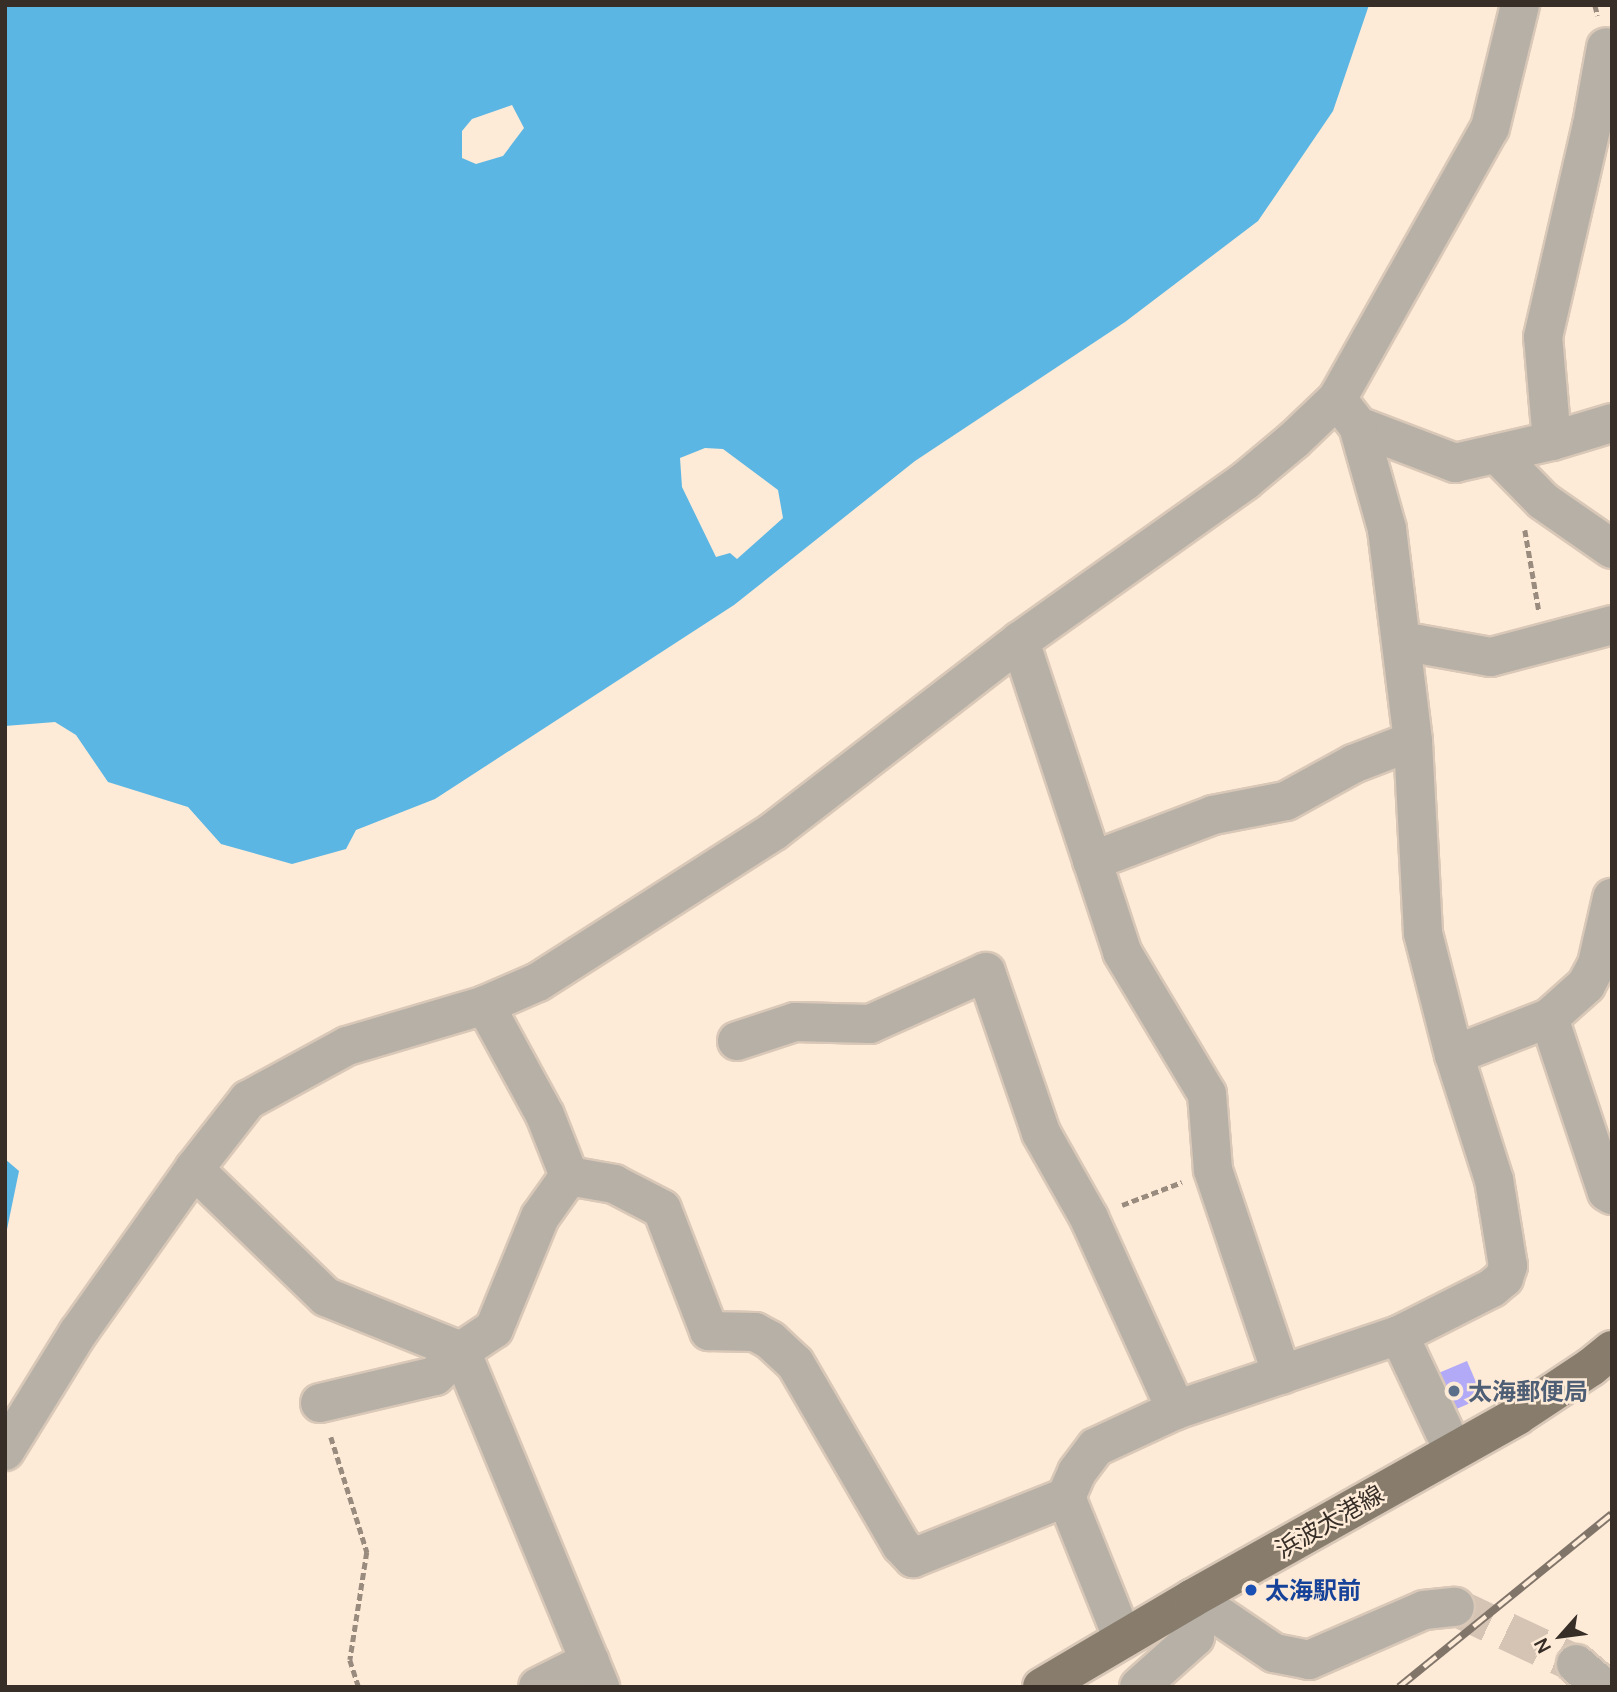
<!DOCTYPE html>
<html>
<head>
<meta charset="utf-8">
<style>
  body { margin:0 }
  #map { position:relative; width:1617px; height:1692px; overflow:hidden; background:#fdead7; font-family:Manrope,"Noto Sans JP",sans-serif }
  div>[style] { position:absolute }
  [style*='--x'] { left:calc(var(--x)*1px); top:calc(var(--y)*1px); width:calc(var(--w)*1px); rotate:calc(var(--a)*1deg) }
  .water>* { inset:0; background:#5cb6e4 }
  .building>* { inset:0; background:#b2aaf7; transform-origin:0 0 }
  .minor-tunnel>* { height:38px; margin-top:-19px; transform-origin:0; background:repeating-linear-gradient(90deg,#d5c4b4 0 38px,transparent 0 57px) }
  .path>* { height:4.5px; margin-top:-2.25px; transform-origin:0; background:repeating-linear-gradient(90deg,#998c7f 0 7px,transparent 0 10.5px) }
  .roads { filter:drop-shadow(2px 0 #d9c8b7) drop-shadow(-2px 0 #d9c8b7) drop-shadow(0 2px #d9c8b7) drop-shadow(0 -2px #d9c8b7) }
  .minor>* { height:38px; margin:-19px; padding:0 19px; transform-origin:19px; border-radius:19px; background:#b7b0a7 }
  .major>* { height:38px; margin:-19px; padding:0 19px; transform-origin:19px; border-radius:19px; background:#887d6d }
  .rail>* { height:8px; margin-top:-4px; transform-origin:0; background:repeating-linear-gradient(90deg,#fdead7 0 16px,#81756a 0 32px); box-sizing:border-box; border-block:2px solid #81756a }
  .dots>* { width:19px; height:19px; translate:-50% -50%; box-sizing:border-box; border:4px solid #fdead7; border-radius:50% }
  span { translate:-50% -50%; white-space:nowrap; text-align:center; line-height:1.15; -webkit-text-stroke:5px #fdead7; paint-order:stroke }
  .service-label { font-size:24px; color:#4e5e75; font-weight:700 }
  .left { translate:0 -50%; text-align:left }
  .street-label { font-size:24px; color:#362e27 }
  .transit-label { font-size:24px; color:#164399; font-weight:700 }
  .frame { position:absolute; inset:0; border:7px solid #362e27; pointer-events:none }
  .north { position:absolute; left:1526px; top:1601px; width:70px; height:70px; -webkit-text-stroke:5px #fdead7; paint-order:stroke; rotate:242deg; font-size:19px; font-weight:700; line-height:28px; text-align:center; color:#362e27 }
  .north::after { content:''; display:block; margin:auto; width:24px; height:32px; background:#362e27; clip-path:polygon(50% 0,100% 100%,50% 72%,0 100%) }
</style>
</head>
<body>
<div id="map">
  <div class="water">
    <i style="clip-path:polygon(evenodd,5px 5px,1369px 5px,1333px 111px,1258px 221px,1125px 322px,915px 461px,734px 605px,435px 799px,356px 830px,346px 849px,292px 864px,221px 844px,188px 807px,108px 782px,76px 735px,55px 722px,5px 726px,5px 5px,512px 105px,524px 128px,503px 156px,476px 164px,462px 158px,462px 131px,472px 119px,512px 105px,5px 5px,705px 448px,723px 449px,778px 490px,783px 518px,737px 559px,730px 553px,716px 557px,682px 487px,680px 458px,705px 448px)"></i>
    <i style="clip-path:polygon(5px 1159px,19px 1171px,5px 1239px)"></i>
  </div>
  <div class="building">
    <i style="left:1467px;top:1361px;width:40px;height:47px;rotate:67deg"></i>
  </div>
  <div class="minor-tunnel">
    <i style="--x:1455;--y:1607;--w:134;--a:25.2"></i>
  </div>
  <div class="path">
    <i style="--x:1595;--y:5;--w:11;--a:75"></i>
    <i style="--x:1525;--y:530;--w:82;--a:80.2"></i>
    <i style="--x:1122;--y:1205;--w:64;--a:-21"></i>
    <i style="--x:331;--y:1437;--w:121;--a:72.6"></i>
    <i style="--x:367;--y:1552;--w:109;--a:98.9"></i>
    <i style="--x:350;--y:1660;--w:28;--a:72"></i>
  </div>
  <div class="roads">
    <div class="minor">
      <i style="--x:1358;--y:426;--w:104;--a:20.9"></i>
      <i style="--x:1455;--y:463;--w:99;--a:-12.8"></i>
      <i style="--x:1552;--y:441;--w:63;--a:-16.7"></i>
      <i style="--x:1552;--y:441;--w:104;--a:-94.9"></i>
      <i style="--x:1543;--y:337;--w:218;--a:-77"></i>
      <i style="--x:1592;--y:125;--w:79;--a:-79.8"></i>
      <i style="--x:1498;--y:455;--w:64;--a:45.6"></i>
      <i style="--x:1543;--y:501;--w:84;--a:34.8"></i>
      <i style="--x:1020;--y:641;--w:327;--a:71.8"></i>
      <i style="--x:1122;--y:952;--w:165;--a:59.1"></i>
      <i style="--x:1207;--y:1094;--w:76;--a:85.5"></i>
      <i style="--x:1213;--y:1170;--w:216;--a:71.4"></i>
      <i style="--x:1401;--y:641;--w:91;--a:10.1"></i>
      <i style="--x:1491;--y:657;--w:125;--a:-14.8"></i>
      <i style="--x:1092;--y:861;--w:129;--a:-20.8"></i>
      <i style="--x:1213;--y:815;--w:74;--a:-10.9"></i>
      <i style="--x:1286;--y:801;--w:77;--a:-28.9"></i>
      <i style="--x:1353;--y:764;--w:64;--a:-21"></i>
      <i style="--x:485;--y:1005;--w:125;--a:61.4"></i>
      <i style="--x:545;--y:1115;--w:66;--a:68.5"></i>
      <i style="--x:569;--y:1176;--w:46;--a:10.1"></i>
      <i style="--x:614;--y:1184;--w:54;--a:27.5"></i>
      <i style="--x:662;--y:1209;--w:131;--a:68.9"></i>
      <i style="--x:709;--y:1331;--w:46;--a:1.2"></i>
      <i style="--x:755;--y:1332;--w:17;--a:28"></i>
      <i style="--x:770;--y:1340;--w:34;--a:43"></i>
      <i style="--x:795;--y:1363;--w:211;--a:59.8"></i>
      <i style="--x:901;--y:1545;--w:18;--a:47"></i>
      <i style="--x:913;--y:1558;--w:165;--a:-21.7"></i>
      <i style="--x:1066;--y:1497;--w:27;--a:-66"></i>
      <i style="--x:1077;--y:1472;--w:31;--a:-53"></i>
      <i style="--x:1096;--y:1447;--w:88;--a:-24.8"></i>
      <i style="--x:1176;--y:1410;--w:235;--a:-18.6"></i>
      <i style="--x:1399;--y:1335;--w:104;--a:-26.8"></i>
      <i style="--x:1492;--y:1288;--w:16;--a:-40"></i>
      <i style="--x:1504;--y:1278;--w:13;--a:-72"></i>
      <i style="--x:1508;--y:1266;--w:87;--a:-99.2"></i>
      <i style="--x:1494;--y:1180;--w:131;--a:-107.7"></i>
      <i style="--x:1454;--y:1055;--w:126;--a:-104.3"></i>
      <i style="--x:1423;--y:933;--w:192;--a:-93"></i>
      <i style="--x:1413;--y:741;--w:214;--a:-97"></i>
      <i style="--x:1387;--y:529;--w:107;--a:-105.7"></i>
      <i style="--x:1358;--y:426;--w:34;--a:-128"></i>
      <i style="--x:1549;--y:1018;--w:183;--a:71.6"></i>
      <i style="--x:1607;--y:1192;--w:6;--a:31"></i>
      <i style="--x:737;--y:1041;--w:61;--a:-18.1"></i>
      <i style="--x:795;--y:1022;--w:75;--a:1.5"></i>
      <i style="--x:870;--y:1024;--w:127;--a:-24.1"></i>
      <i style="--x:986;--y:972;--w:170;--a:71.1"></i>
      <i style="--x:1041;--y:1133;--w:98;--a:60.5"></i>
      <i style="--x:1089;--y:1218;--w:211;--a:65.6"></i>
      <i style="--x:1454;--y:1055;--w:102;--a:-21.3"></i>
      <i style="--x:1549;--y:1018;--w:50;--a:-41.7"></i>
      <i style="--x:1586;--y:985;--w:24;--a:-62"></i>
      <i style="--x:1597;--y:964;--w:68;--a:-77.2"></i>
      <i style="--x:194;--y:1169;--w:184;--a:44.1"></i>
      <i style="--x:326;--y:1297;--w:145;--a:21.8"></i>
      <i style="--x:461;--y:1351;--w:40;--a:-34"></i>
      <i style="--x:494;--y:1329;--w:121;--a:-67.7"></i>
      <i style="--x:540;--y:1217;--w:50;--a:-54.7"></i>
      <i style="--x:1399;--y:1335;--w:127;--a:64.8"></i>
      <i style="--x:320;--y:1403;--w:118;--a:-13.2"></i>
      <i style="--x:435;--y:1376;--w:36;--a:-44"></i>
      <i style="--x:461;--y:1351;--w:364;--a:67.5"></i>
      <i style="--x:5;--y:1451;--w:139;--a:-58.3"></i>
      <i style="--x:78;--y:1333;--w:201;--a:-54.7"></i>
      <i style="--x:194;--y:1169;--w:88;--a:-52"></i>
      <i style="--x:248;--y:1100;--w:113;--a:-28.6"></i>
      <i style="--x:347;--y:1046;--w:144;--a:-16.5"></i>
      <i style="--x:485;--y:1005;--w:58;--a:-23.5"></i>
      <i style="--x:538;--y:982;--w:280;--a:-32.6"></i>
      <i style="--x:774;--y:831;--w:311;--a:-37.7"></i>
      <i style="--x:1020;--y:641;--w:276;--a:-35.4"></i>
      <i style="--x:1245;--y:481;--w:64;--a:-39.9"></i>
      <i style="--x:1294;--y:440;--w:59;--a:-43.6"></i>
      <i style="--x:1337;--y:399;--w:311;--a:-60.6"></i>
      <i style="--x:1490;--y:128;--w:127;--a:-76.3"></i>
      <i style="--x:1066;--y:1497;--w:153;--a:68.1"></i>
      <i style="--x:1193;--y:1598;--w:98;--a:34.2"></i>
      <i style="--x:1274;--y:1653;--w:36;--a:11"></i>
      <i style="--x:1309;--y:1660;--w:125;--a:-23.5"></i>
      <i style="--x:1424;--y:1610;--w:31;--a:-6"></i>
      <i style="--x:1576;--y:1664;--w:35;--a:41"></i>
      <i style="--x:538;--y:1687;--w:58;--a:-26.6"></i>
      <i style="--x:1139;--y:1687;--w:75;--a:-41.8"></i>
      <i style="--x:1195;--y:1637;--w:39;--a:-93"></i>
    </div>
    <div class="major">
      <i style="--x:1042;--y:1687;--w:175;--a:-30.5"></i>
      <i style="--x:1193;--y:1598;--w:372;--a:-29.3"></i>
      <i style="--x:1517;--y:1416;--w:89;--a:-33.5"></i>
      <i style="--x:1591;--y:1367;--w:27;--a:-39"></i>
    </div>
  </div>
  <div class="rail">
    <i style="--x:1399;--y:1687;--w:274;--a:-39.1"></i>
  </div>
  <div class="dots">
    <i style="left:1454px;top:1391px;background:#5c6f8a"></i>
    <i style="left:1251px;top:1590px;background:#1a4fb4"></i>
  </div>
  <div class="service-label">
    <span class="left" style="left:1468px;top:1391px">太海郵便局</span>
  </div>
  <div class="street-label">
    <span style="left:1329px;top:1521px;rotate:-30deg">浜波太港線</span>
  </div>
  <div class="transit-label">
    <span class="left" style="left:1265px;top:1590px">太海駅前</span>
  </div>
  <div class="frame"></div>
  <div class="north">N</div>
</div>
</body>
</html>
